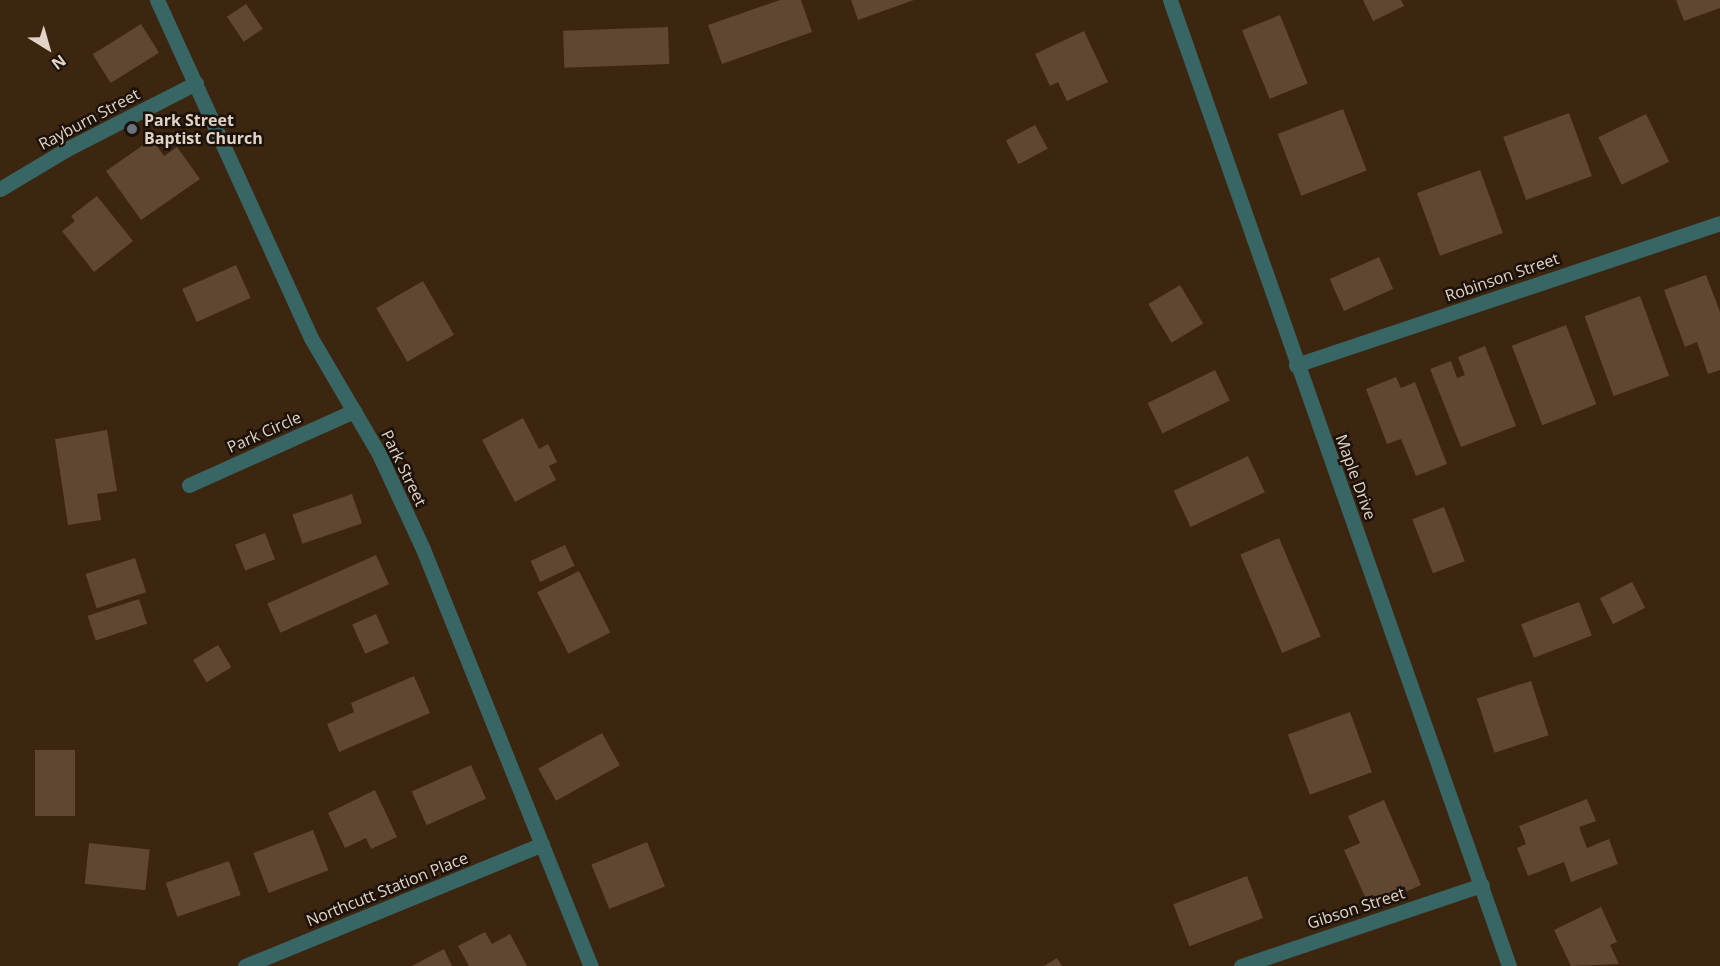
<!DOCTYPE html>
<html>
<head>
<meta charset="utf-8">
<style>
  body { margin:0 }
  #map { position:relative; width:1720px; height:966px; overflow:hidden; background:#3c2610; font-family:"Open Sans",sans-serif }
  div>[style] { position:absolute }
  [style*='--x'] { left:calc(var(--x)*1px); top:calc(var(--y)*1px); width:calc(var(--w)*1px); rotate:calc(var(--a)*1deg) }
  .building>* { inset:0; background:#5f4731; transform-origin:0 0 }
  .street>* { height:15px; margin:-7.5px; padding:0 7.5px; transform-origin:7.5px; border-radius:7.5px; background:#376665 }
  .dots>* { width:16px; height:16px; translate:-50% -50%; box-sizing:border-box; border:3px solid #1c1209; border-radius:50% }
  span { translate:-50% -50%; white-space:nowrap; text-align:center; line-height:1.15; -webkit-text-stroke:5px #1c1209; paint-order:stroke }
  .street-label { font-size:16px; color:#e1d3c6 }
  .poi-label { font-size:16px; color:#e1d3c6; font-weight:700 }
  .left { translate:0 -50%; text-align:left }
  .north { position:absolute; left:18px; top:18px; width:60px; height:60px; -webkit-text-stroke:4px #1c1209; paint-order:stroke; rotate:143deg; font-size:16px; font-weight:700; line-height:24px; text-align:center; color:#e1d3c6 }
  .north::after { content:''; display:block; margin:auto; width:21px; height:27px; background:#e1d3c6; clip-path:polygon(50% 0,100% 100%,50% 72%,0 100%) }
</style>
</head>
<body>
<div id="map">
  <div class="building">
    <i style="clip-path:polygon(780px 0,801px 0,812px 32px,722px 64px,708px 25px)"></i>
    <i style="clip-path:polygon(851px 0,914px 0,858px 20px)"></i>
    <i style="clip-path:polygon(1363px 0,1401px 0,1404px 6px,1373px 21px)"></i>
    <i style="clip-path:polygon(1676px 0,1720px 0,1720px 8px,1684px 21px)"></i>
    <i style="left:246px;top:4px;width:30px;height:23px;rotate:56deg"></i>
    <i style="left:1280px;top:15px;width:74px;height:41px;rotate:68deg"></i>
    <i style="left:141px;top:24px;width:34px;height:57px;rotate:58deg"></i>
    <i style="left:668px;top:27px;width:37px;height:105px;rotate:88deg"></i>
    <i style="clip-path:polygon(1084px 31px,1108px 82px,1067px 101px,1058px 82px,1050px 86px,1035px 54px)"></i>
    <i style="left:1343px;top:109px;width:66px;height:70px;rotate:69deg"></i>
    <i style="left:1569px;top:113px;width:67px;height:70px;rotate:70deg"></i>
    <i style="left:1646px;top:114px;width:53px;height:53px;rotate:64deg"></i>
    <i style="left:1035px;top:125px;width:27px;height:33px;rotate:62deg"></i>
    <i style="clip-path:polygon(152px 139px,164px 156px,177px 147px,200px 179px,141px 220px,106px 171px)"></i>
    <i style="left:1480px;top:170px;width:67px;height:67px;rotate:70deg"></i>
    <i style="clip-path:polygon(97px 196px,133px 241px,94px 272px,62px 231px,75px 221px,71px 216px)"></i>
    <i style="left:1379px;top:257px;width:35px;height:54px;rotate:66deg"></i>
    <i style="left:236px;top:265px;width:36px;height:59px;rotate:66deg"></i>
    <i style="clip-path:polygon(1706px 275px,1720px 312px,1720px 370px,1708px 374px,1697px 342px,1685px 347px,1664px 290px)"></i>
    <i style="left:423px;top:281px;width:62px;height:54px;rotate:60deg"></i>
    <i style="left:1180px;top:285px;width:45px;height:37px;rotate:59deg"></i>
    <i style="left:1640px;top:296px;width:85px;height:59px;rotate:70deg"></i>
    <i style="left:1566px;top:325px;width:85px;height:58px;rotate:69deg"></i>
    <i style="clip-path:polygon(1485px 346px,1516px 426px,1461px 447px,1430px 369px,1451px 361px,1457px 378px,1465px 375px,1458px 357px)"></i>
    <i style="left:1215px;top:370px;width:34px;height:75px;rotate:64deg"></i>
    <i style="clip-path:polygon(1396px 377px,1401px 388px,1415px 382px,1447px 464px,1416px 476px,1401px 439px,1387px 444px,1366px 389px)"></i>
    <i style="clip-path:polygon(523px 418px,539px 449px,548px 444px,557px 462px,549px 466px,556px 480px,515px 502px,482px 440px)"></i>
    <i style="clip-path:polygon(107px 430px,117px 491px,97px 494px,101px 520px,68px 525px,55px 439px)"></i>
    <i style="left:1248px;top:456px;width:40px;height:82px;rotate:65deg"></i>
    <i style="left:352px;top:494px;width:31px;height:63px;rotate:71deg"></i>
    <i style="left:1444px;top:507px;width:58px;height:34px;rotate:69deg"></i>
    <i style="left:265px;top:533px;width:28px;height:32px;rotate:69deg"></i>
    <i style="left:1279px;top:538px;width:107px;height:42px;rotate:67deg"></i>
    <i style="left:565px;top:545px;width:23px;height:38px;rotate:65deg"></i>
    <i style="left:376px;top:555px;width:32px;height:119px;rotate:66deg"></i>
    <i style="left:135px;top:558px;width:36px;height:52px;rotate:72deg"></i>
    <i style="left:579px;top:571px;width:69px;height:47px;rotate:63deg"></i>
    <i style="left:1632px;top:582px;width:29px;height:36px;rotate:63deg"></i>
    <i style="left:139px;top:599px;width:26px;height:54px;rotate:72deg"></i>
    <i style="left:1579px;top:602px;width:36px;height:62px;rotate:69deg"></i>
    <i style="left:376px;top:614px;width:32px;height:26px;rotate:66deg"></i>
    <i style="left:218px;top:645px;width:26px;height:29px;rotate:59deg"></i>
    <i style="clip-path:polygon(414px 676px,430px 713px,339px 752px,327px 724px,354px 712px,351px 703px)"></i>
    <i style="left:1531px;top:681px;width:57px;height:57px;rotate:72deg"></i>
    <i style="left:1350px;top:712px;width:64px;height:66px;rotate:70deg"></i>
    <i style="left:602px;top:733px;width:37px;height:73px;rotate:61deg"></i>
    <i style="left:35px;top:750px;width:40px;height:66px"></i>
    <i style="left:471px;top:765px;width:37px;height:65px;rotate:66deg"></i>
    <i style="clip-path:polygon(375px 790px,397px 837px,371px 849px,366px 838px,345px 848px,328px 813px)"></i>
    <i style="clip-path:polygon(1587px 799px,1596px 821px,1579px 827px,1587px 848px,1609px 839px,1618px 864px,1571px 882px,1564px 862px,1528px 876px,1517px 848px,1526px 844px,1519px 826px)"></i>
    <i style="clip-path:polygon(1384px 800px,1421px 885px,1370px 908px,1344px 850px,1360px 843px,1348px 816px)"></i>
    <i style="left:313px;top:830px;width:43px;height:64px;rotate:69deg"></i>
    <i style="left:647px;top:842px;width:48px;height:60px;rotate:68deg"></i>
    <i style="left:89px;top:843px;width:61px;height:41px;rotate:6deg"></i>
    <i style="left:229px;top:861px;width:36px;height:67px;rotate:71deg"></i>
    <i style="left:1247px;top:876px;width:45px;height:79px;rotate:69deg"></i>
    <i style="clip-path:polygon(1601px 907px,1617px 942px,1610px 945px,1619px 964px,1571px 966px,1554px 930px)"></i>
    <i style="clip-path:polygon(485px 932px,492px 944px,510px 934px,527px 966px,469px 966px,458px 946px)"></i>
    <i style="clip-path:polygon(444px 949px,452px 966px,412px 966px)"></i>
    <i style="clip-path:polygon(1057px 958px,1062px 966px,1044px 966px)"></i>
  </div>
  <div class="street">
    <i style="--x:157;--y:0;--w:371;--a:65.5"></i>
    <i style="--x:311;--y:338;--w:132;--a:59.6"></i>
    <i style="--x:378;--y:452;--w:107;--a:65.1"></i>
    <i style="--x:423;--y:549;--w:450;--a:68.1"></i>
    <i style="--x:1170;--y:0;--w:1024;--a:70.66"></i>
    <i style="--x:0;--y:189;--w:78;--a:-30.8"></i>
    <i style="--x:67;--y:149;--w:145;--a:-27.1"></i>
    <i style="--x:1296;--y:365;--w:447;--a:-18.5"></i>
    <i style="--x:189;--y:485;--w:181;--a:-24.2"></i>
    <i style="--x:245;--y:966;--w:321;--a:-22.3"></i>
    <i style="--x:1241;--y:966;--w:254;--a:-18.6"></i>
  </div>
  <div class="dots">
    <i style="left:132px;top:129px;background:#6b7280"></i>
  </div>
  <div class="street-label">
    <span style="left:89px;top:119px;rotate:-28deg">Rayburn Street</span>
    <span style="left:1502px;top:277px;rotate:-19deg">Robinson Street</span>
    <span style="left:264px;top:432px;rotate:-24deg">Park Circle</span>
    <span style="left:404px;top:468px;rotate:64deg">Park Street</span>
    <span style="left:1356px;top:477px;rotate:70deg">Maple Drive</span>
    <span style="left:387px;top:889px;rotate:-22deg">Northcutt Station Place</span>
    <span style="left:1356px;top:908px;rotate:-18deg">Gibson Street</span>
  </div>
  <div class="poi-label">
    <span class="left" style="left:144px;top:129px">Park Street<br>Baptist Church</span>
  </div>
  <div class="north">N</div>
</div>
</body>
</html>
